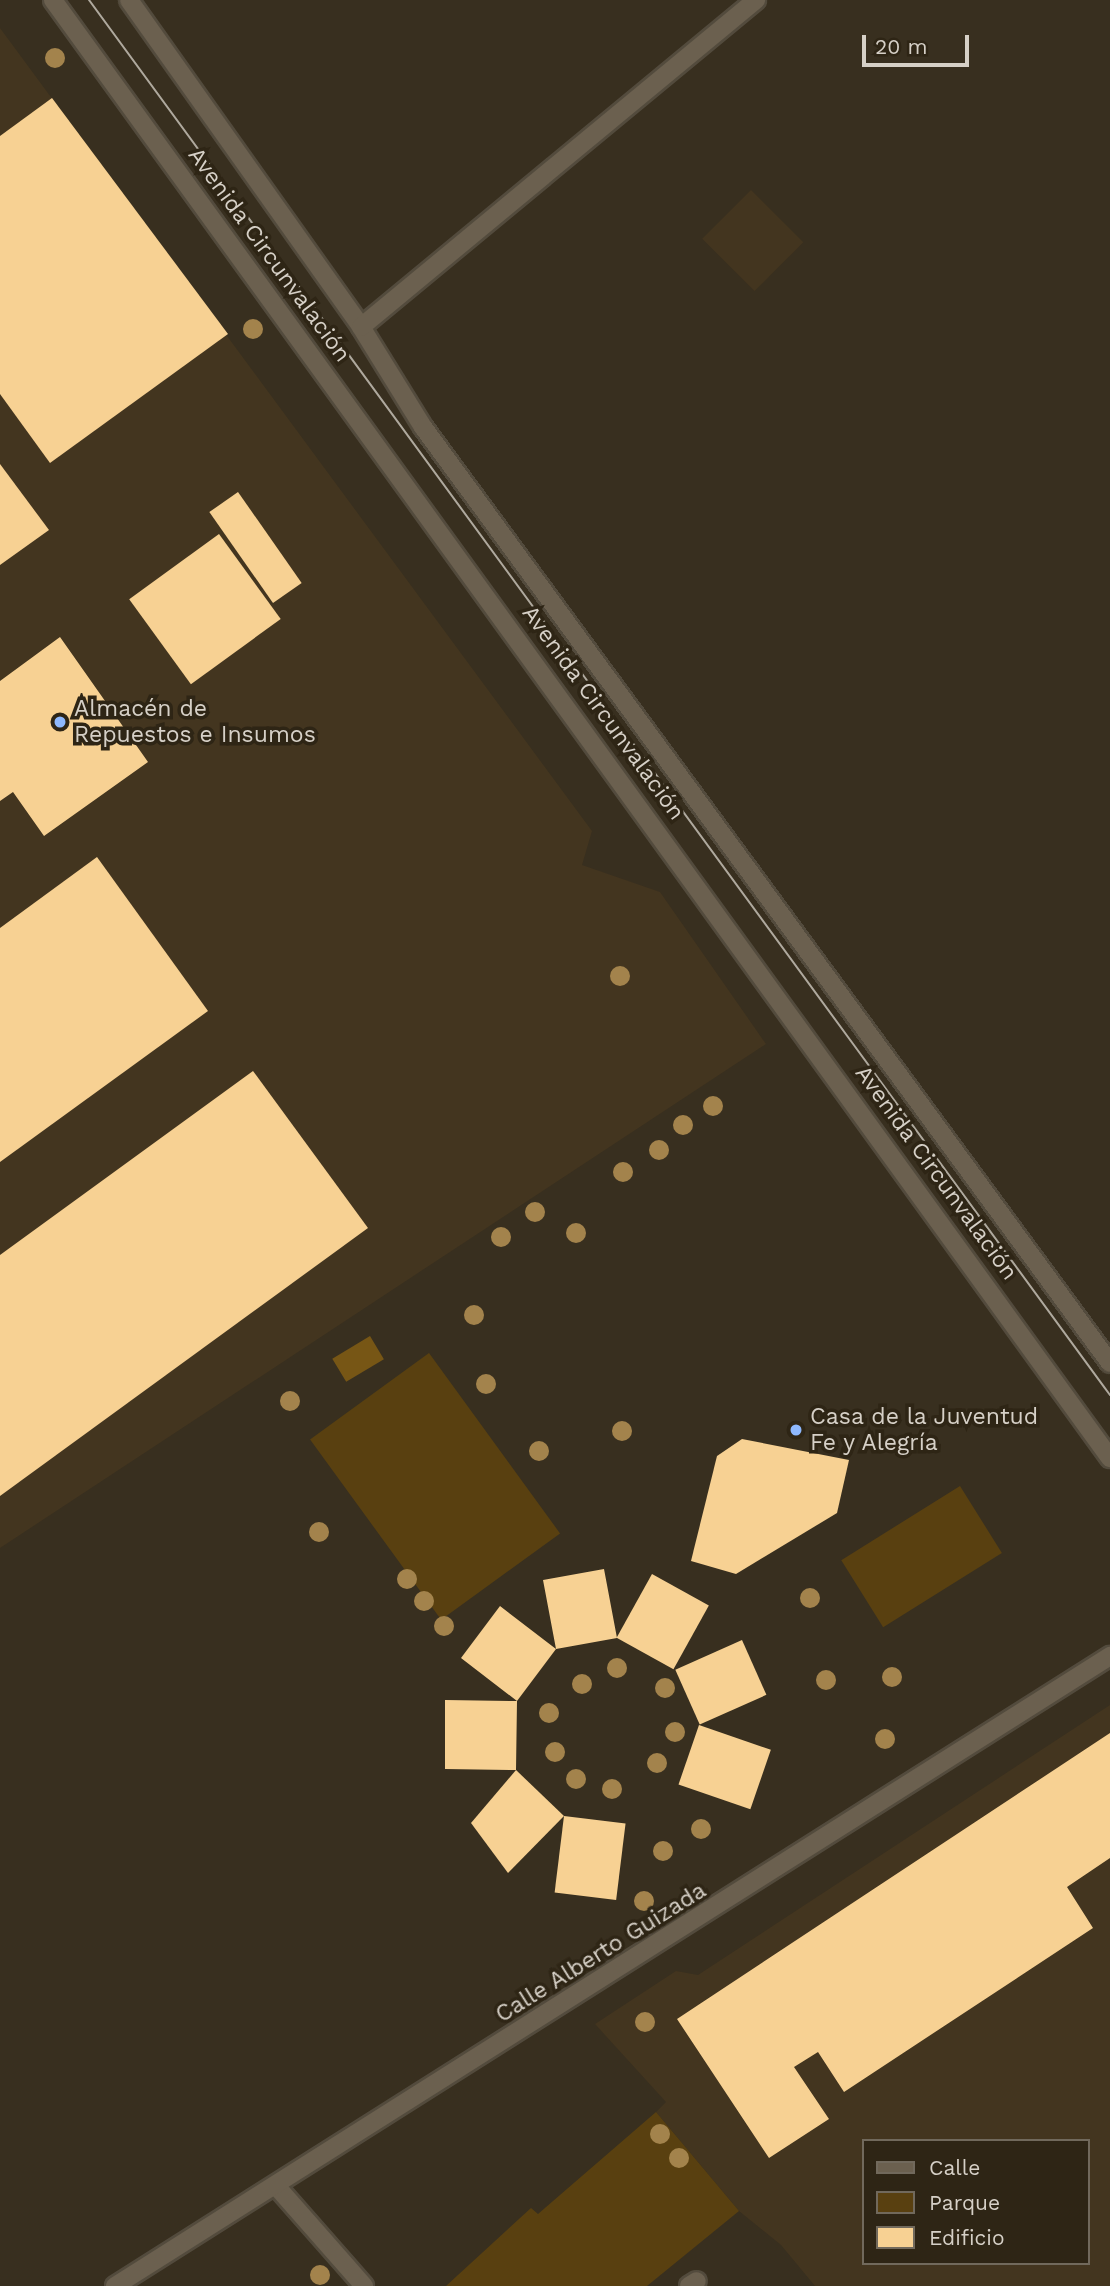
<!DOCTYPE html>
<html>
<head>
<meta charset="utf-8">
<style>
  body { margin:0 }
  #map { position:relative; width:1110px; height:2286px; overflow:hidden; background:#382f1f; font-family:"Work Sans",sans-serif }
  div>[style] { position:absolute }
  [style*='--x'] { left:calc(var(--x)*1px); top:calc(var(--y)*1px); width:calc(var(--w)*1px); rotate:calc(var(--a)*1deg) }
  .built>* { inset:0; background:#43351f; transform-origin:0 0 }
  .green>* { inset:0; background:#594010; transform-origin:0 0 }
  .water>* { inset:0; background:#775615; transform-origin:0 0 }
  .building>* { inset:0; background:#f7d193; transform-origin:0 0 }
  .roads { filter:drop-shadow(2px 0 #534b3d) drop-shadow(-2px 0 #534b3d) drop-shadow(0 2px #534b3d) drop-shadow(0 -2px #534b3d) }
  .service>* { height:18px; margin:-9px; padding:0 9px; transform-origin:9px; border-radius:9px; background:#6b604f }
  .minor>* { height:18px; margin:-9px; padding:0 9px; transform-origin:9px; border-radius:9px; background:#6b604f }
  .tertiary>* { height:18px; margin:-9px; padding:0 9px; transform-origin:9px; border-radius:9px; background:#6b604f }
  .tram>* { height:2px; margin:-1px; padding:0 1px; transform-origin:1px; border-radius:1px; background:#afa99e }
  .trees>* { width:20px; height:20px; margin:-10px; border-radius:50%; background:#a3834c }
  .dots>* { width:19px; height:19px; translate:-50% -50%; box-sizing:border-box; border:4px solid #2e2515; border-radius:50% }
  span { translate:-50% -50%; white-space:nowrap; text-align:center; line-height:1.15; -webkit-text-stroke:7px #2e2515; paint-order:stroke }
  .street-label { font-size:23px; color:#d6d0c7 }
  .poi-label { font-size:23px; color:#d6d0c7 }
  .left { translate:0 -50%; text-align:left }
  .legend { position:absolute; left:862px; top:2139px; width:228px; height:126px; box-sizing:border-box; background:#2e2515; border:2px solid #71695c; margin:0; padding:9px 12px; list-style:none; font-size:21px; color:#d6d0c7 }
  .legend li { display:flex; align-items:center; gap:14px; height:35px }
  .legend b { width:35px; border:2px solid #71695c }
  .scale { position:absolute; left:862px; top:35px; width:107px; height:32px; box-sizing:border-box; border:4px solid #d6d0c7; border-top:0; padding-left:9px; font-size:21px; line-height:24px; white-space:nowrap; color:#d6d0c7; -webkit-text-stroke:5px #2e2515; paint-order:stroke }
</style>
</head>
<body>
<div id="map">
  <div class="built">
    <i style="clip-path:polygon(0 28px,592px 831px,582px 865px,660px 892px,766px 1044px,0 1548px)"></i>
    <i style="left:751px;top:190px;width:74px;height:69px;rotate:45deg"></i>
    <i style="clip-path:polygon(evenodd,1110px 1705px,1110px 2286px,815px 2286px,781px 2245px,739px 2211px,656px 2112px,666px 2102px,595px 2024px,676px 1971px,698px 1975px,1110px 1705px,863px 2141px,1087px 2141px,1087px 2263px,863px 2263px,863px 2141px)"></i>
  </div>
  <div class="green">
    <i style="left:429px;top:1353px;width:223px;height:147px;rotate:54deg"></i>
    <i style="left:960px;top:1486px;width:79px;height:140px;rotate:58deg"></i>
    <i style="clip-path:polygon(656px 2112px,739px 2211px,647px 2286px,446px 2286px,531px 2208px,538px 2214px)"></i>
  </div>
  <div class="water">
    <i style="left:370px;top:1336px;width:27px;height:44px;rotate:59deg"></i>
  </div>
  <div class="building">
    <i style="clip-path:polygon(52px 98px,228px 334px,50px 463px,0 394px,0 136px)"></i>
    <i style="clip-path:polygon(0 464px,49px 530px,0 565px)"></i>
    <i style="left:238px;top:492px;width:111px;height:35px;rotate:55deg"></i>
    <i style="left:219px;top:534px;width:105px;height:111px;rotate:54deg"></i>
    <i style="clip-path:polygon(60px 637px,148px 762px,44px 836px,13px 792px,0 801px,0 681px)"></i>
    <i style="clip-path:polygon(97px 857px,208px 1011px,0 1162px,0 928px)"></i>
    <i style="clip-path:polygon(253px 1071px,368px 1228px,0 1496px,0 1255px)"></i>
    <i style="clip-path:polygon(742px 1439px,849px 1460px,837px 1513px,736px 1574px,691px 1561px,717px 1456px)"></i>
    <i style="clip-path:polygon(604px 1569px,617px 1638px,556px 1649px,517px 1701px,516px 1770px,445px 1769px,445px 1700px,517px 1701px,461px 1658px,500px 1606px,556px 1649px,543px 1580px)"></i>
    <i style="left:652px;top:1574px;width:65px;height:73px;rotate:29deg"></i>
    <i style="left:742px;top:1640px;width:60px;height:73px;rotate:66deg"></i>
    <i style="left:699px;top:1725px;width:76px;height:63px;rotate:19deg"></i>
    <i style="clip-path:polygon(1110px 1733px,1110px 1858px,1067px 1887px,1093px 1928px,844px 2092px,818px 2052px,794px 2067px,829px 2119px,769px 2158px,677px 2019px)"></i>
    <i style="clip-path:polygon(516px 1770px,564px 1816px,508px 1873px,471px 1823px)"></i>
    <i style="left:564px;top:1816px;width:62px;height:77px;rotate:7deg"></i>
  </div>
  <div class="roads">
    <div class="service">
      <i style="--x:129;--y:0;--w:401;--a:54.6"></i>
      <i style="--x:361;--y:327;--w:118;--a:58.2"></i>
      <i style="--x:423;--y:427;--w:1161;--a:53.72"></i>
    </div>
    <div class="minor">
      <i style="--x:361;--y:327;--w:513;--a:-39.62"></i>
      <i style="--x:277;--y:2187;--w:132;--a:48.7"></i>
      <i style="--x:115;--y:2286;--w:1178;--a:-32.34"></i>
      <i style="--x:689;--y:2286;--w:9;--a:-32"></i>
    </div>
    <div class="tertiary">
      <i style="--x:53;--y:0;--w:1801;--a:54.06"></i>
    </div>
  </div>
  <div class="tram">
    <i style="--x:89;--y:0;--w:1729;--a:53.8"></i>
  </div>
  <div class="trees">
    <i style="left:55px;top:58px"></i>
    <i style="left:253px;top:329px"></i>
    <i style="left:620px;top:976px"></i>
    <i style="left:713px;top:1106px"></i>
    <i style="left:683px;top:1125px"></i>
    <i style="left:659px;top:1150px"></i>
    <i style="left:623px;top:1172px"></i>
    <i style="left:535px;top:1212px"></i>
    <i style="left:576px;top:1233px"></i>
    <i style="left:501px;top:1237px"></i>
    <i style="left:474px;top:1315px"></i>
    <i style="left:486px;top:1384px"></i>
    <i style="left:290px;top:1401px"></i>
    <i style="left:622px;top:1431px"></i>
    <i style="left:539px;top:1451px"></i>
    <i style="left:319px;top:1532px"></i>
    <i style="left:407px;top:1579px"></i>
    <i style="left:810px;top:1598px"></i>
    <i style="left:424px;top:1601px"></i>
    <i style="left:444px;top:1626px"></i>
    <i style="left:617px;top:1668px"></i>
    <i style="left:892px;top:1677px"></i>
    <i style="left:826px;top:1680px"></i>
    <i style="left:582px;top:1684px"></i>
    <i style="left:665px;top:1688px"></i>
    <i style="left:549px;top:1713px"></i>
    <i style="left:675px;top:1732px"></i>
    <i style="left:885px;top:1739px"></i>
    <i style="left:555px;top:1752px"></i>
    <i style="left:657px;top:1763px"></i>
    <i style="left:576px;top:1779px"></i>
    <i style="left:612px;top:1789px"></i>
    <i style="left:701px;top:1829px"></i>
    <i style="left:663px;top:1851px"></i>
    <i style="left:644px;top:1901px"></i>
    <i style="left:645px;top:2022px"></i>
    <i style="left:660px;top:2134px"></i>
    <i style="left:679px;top:2158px"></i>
    <i style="left:320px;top:2275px"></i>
  </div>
  <div class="dots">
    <i style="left:60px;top:722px;background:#8eb8fd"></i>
    <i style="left:796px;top:1430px;background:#8eb8fd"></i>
  </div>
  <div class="street-label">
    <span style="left:269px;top:255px;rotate:54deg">Avenida Circunvalación</span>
    <span style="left:603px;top:713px;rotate:54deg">Avenida Circunvalación</span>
    <span style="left:936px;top:1173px;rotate:54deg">Avenida Circunvalación</span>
    <span style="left:601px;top:1953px;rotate:-32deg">Calle Alberto Guizada</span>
  </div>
  <div class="poi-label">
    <span class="left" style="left:74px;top:722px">Almacén de<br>Repuestos e Insumos</span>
    <span class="left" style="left:810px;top:1430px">Casa de la Juventud<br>Fe y Alegría</span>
  </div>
  <ul class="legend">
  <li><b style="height:9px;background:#6b604f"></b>Calle</li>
  <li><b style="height:19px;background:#594010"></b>Parque</li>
  <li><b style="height:19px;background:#f7d193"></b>Edificio</li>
  </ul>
  <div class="scale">20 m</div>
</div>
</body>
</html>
